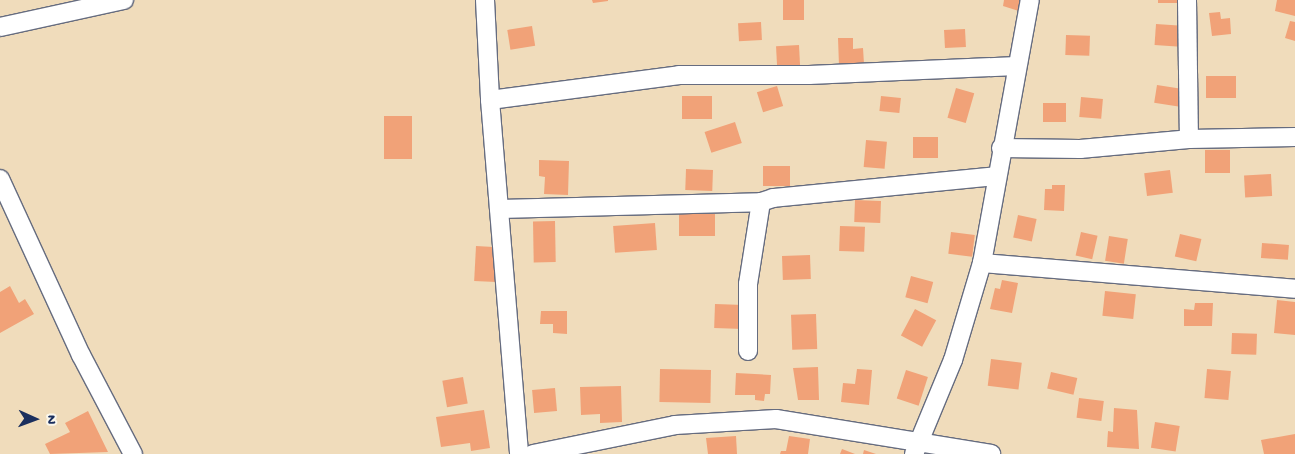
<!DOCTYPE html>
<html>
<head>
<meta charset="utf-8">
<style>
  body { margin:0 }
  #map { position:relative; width:1295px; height:454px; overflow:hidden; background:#f0dcbb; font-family:"Gochi Hand",sans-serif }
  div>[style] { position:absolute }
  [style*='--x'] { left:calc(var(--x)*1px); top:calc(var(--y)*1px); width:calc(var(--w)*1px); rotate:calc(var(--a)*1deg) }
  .building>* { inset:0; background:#f1a278; transform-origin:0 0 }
  .roads { filter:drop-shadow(1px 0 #666c7f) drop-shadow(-1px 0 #666c7f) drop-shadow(0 1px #666c7f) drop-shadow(0 -1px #666c7f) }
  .street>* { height:18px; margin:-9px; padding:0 9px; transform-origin:9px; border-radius:9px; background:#fff }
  span { translate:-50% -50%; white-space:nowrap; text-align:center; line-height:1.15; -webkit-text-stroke:4px #fbf7ec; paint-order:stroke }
  .north { position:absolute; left:10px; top:394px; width:50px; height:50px; -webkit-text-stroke:4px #fbf7ec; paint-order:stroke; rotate:92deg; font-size:14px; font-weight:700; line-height:20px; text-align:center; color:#1b2f5e }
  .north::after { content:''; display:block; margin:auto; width:18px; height:22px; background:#1b2f5e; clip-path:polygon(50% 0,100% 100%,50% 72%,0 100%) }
</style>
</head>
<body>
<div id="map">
  <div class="building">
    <i style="clip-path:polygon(592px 0,608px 0,608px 1px,593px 3px)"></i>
    <i style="left:783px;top:0;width:21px;height:20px"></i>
    <i style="clip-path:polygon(1004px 0,1022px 0,1019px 11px,1003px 6px)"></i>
    <i style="left:1158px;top:0;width:24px;height:3px"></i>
    <i style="clip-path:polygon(1277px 0,1295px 0,1295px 16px,1275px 11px)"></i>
    <i style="clip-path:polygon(1220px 12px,1221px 19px,1230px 18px,1231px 34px,1212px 36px,1209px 13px)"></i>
    <i style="clip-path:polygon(1290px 21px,1295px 22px,1295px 41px,1285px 38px)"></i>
    <i style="left:761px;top:22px;width:18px;height:23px;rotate:87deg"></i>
    <i style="left:1156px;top:24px;width:26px;height:21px;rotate:4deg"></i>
    <i style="left:532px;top:26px;width:20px;height:25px;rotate:81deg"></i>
    <i style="left:965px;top:29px;width:18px;height:21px;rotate:87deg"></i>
    <i style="left:1066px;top:35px;width:24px;height:20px;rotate:2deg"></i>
    <i style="clip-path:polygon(838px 38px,853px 38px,853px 49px,863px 48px,864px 64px,839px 66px)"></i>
    <i style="left:799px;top:45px;width:20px;height:23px;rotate:87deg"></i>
    <i style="left:1206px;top:76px;width:30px;height:22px"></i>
    <i style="left:1157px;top:85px;width:26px;height:18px;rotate:9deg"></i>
    <i style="left:777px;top:86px;width:21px;height:21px;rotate:73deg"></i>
    <i style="left:956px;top:88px;width:19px;height:31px;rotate:16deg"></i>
    <i style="left:712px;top:96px;width:23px;height:30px;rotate:90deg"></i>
    <i style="left:881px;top:96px;width:20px;height:15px;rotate:6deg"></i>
    <i style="left:1081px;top:97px;width:22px;height:20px;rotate:5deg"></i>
    <i style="left:1043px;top:103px;width:23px;height:19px"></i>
    <i style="left:384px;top:116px;width:28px;height:43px"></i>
    <i style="left:735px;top:122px;width:22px;height:32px;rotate:72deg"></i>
    <i style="left:913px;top:137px;width:25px;height:21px"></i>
    <i style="left:866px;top:140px;width:21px;height:27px;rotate:5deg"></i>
    <i style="left:1205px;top:150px;width:25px;height:23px"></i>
    <i style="clip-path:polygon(539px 160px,569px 161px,568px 195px,544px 194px,545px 177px,539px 176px)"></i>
    <i style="left:763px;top:166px;width:27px;height:20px"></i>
    <i style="left:686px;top:169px;width:27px;height:21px;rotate:2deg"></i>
    <i style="left:1170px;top:170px;width:23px;height:26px;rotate:83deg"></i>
    <i style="left:1271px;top:174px;width:22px;height:27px;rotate:87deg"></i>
    <i style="clip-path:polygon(1052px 185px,1065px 185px,1064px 211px,1044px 210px,1045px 189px,1052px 189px)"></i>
    <i style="left:855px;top:200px;width:26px;height:22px;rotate:2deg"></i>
    <i style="left:715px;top:214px;width:22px;height:36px;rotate:90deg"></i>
    <i style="left:1018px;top:215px;width:19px;height:23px;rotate:12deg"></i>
    <i style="left:555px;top:221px;width:41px;height:22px;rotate:89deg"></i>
    <i style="left:655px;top:223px;width:27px;height:42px;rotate:86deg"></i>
    <i style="left:840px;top:226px;width:25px;height:25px;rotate:2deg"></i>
    <i style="left:951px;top:232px;width:24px;height:22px;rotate:7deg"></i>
    <i style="left:1081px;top:232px;width:17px;height:24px;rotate:13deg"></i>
    <i style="left:1180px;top:234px;width:22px;height:23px;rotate:13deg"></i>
    <i style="left:1109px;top:236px;width:19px;height:25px;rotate:9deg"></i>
    <i style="left:1262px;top:243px;width:27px;height:15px;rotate:4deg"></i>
    <i style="left:476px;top:246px;width:22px;height:35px;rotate:3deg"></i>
    <i style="left:810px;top:255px;width:24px;height:28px;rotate:88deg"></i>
    <i style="left:911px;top:276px;width:23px;height:22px;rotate:15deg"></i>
    <i style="clip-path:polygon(1002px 280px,1018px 283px,1012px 313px,990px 309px,995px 288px,1000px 289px)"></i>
    <i style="clip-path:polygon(10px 286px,19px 303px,25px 299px,34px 314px,0 333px,0 292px)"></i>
    <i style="left:1105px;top:291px;width:31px;height:25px;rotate:6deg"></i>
    <i style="clip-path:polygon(1277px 300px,1295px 302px,1295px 335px,1274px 333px)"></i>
    <i style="clip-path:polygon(1195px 303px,1213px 303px,1212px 326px,1184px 326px,1184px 309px,1194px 310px)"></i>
    <i style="left:715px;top:304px;width:29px;height:24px;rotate:2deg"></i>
    <i style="left:915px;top:309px;width:24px;height:30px;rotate:28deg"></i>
    <i style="clip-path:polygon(541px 311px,567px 311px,567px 334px,553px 333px,553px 324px,540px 324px)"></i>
    <i style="left:816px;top:314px;width:35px;height:25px;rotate:88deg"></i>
    <i style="left:1232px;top:333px;width:25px;height:21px;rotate:2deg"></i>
    <i style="left:991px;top:359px;width:31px;height:27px;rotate:7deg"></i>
    <i style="clip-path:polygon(818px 367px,819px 400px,798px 400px,793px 368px)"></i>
    <i style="left:660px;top:369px;width:51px;height:33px;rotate:1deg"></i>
    <i style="clip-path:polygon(857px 369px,872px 370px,869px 405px,841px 402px,843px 383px,855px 384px)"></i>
    <i style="left:1207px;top:369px;width:24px;height:29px;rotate:5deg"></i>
    <i style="left:906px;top:370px;width:23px;height:30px;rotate:18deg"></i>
    <i style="left:1051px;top:372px;width:27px;height:17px;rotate:13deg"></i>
    <i style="clip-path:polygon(736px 373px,771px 375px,770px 394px,765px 394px,764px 401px,755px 400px,755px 395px,735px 395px)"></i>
    <i style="left:463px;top:377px;width:27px;height:21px;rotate:80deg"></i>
    <i style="clip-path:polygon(621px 386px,622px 422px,600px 423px,600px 414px,581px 415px,580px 387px)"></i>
    <i style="left:555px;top:388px;width:23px;height:23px;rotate:85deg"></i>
    <i style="left:1079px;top:398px;width:25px;height:20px;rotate:7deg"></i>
    <i style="clip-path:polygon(1114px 408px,1137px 410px,1139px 449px,1107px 447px,1108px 431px,1113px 432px)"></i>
    <i style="clip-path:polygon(484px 410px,490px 448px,471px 451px,470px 443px,441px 447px,436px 417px)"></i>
    <i style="clip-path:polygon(88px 411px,108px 452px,50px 454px,45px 444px,70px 432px,65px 423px)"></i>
    <i style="left:1155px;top:422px;width:25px;height:26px;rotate:9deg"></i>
    <i style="clip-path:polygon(1295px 434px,1295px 454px,1264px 454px,1261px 440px)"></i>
    <i style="clip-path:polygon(736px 436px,737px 454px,708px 454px,706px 438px)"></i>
    <i style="clip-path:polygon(789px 436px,810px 439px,808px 454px,780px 454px,781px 451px,786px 451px)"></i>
    <i style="clip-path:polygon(842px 449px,855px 454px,840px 454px)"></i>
    <i style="clip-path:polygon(864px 450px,876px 454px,863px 454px)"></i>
  </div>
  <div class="roads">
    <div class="street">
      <i style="--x:485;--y:0;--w:100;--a:87.1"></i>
      <i style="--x:490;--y:100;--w:355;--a:85.3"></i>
      <i style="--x:1187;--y:0;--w:139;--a:89.2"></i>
      <i style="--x:0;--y:27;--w:127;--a:-12.3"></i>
      <i style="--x:490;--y:100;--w:191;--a:-7.5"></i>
      <i style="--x:679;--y:75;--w:130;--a:0"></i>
      <i style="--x:809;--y:75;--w:208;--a:-2.5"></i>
      <i style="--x:1001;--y:148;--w:79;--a:0.7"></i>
      <i style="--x:1080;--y:149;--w:109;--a:-5.2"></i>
      <i style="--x:1189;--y:139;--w:106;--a:-1.1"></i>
      <i style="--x:0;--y:179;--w:194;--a:65.3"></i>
      <i style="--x:81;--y:355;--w:112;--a:62.3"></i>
      <i style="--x:499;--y:209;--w:262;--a:-1.5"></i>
      <i style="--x:982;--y:263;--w:314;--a:4.7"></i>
      <i style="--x:748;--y:351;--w:67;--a:-90"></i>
      <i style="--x:748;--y:284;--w:83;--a:-81"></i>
      <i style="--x:761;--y:202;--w:13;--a:-18"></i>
      <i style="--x:773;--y:198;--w:225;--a:-5.6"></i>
      <i style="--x:533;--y:454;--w:145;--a:-11.5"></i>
      <i style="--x:675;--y:425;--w:101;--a:-3.4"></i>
      <i style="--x:776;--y:419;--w:218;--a:9.2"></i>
      <i style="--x:914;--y:454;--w:102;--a:-67.5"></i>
      <i style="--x:953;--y:360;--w:101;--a:-73.4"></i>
      <i style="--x:982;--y:263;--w:267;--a:-79.7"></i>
    </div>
  </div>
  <div class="north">N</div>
</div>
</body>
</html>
